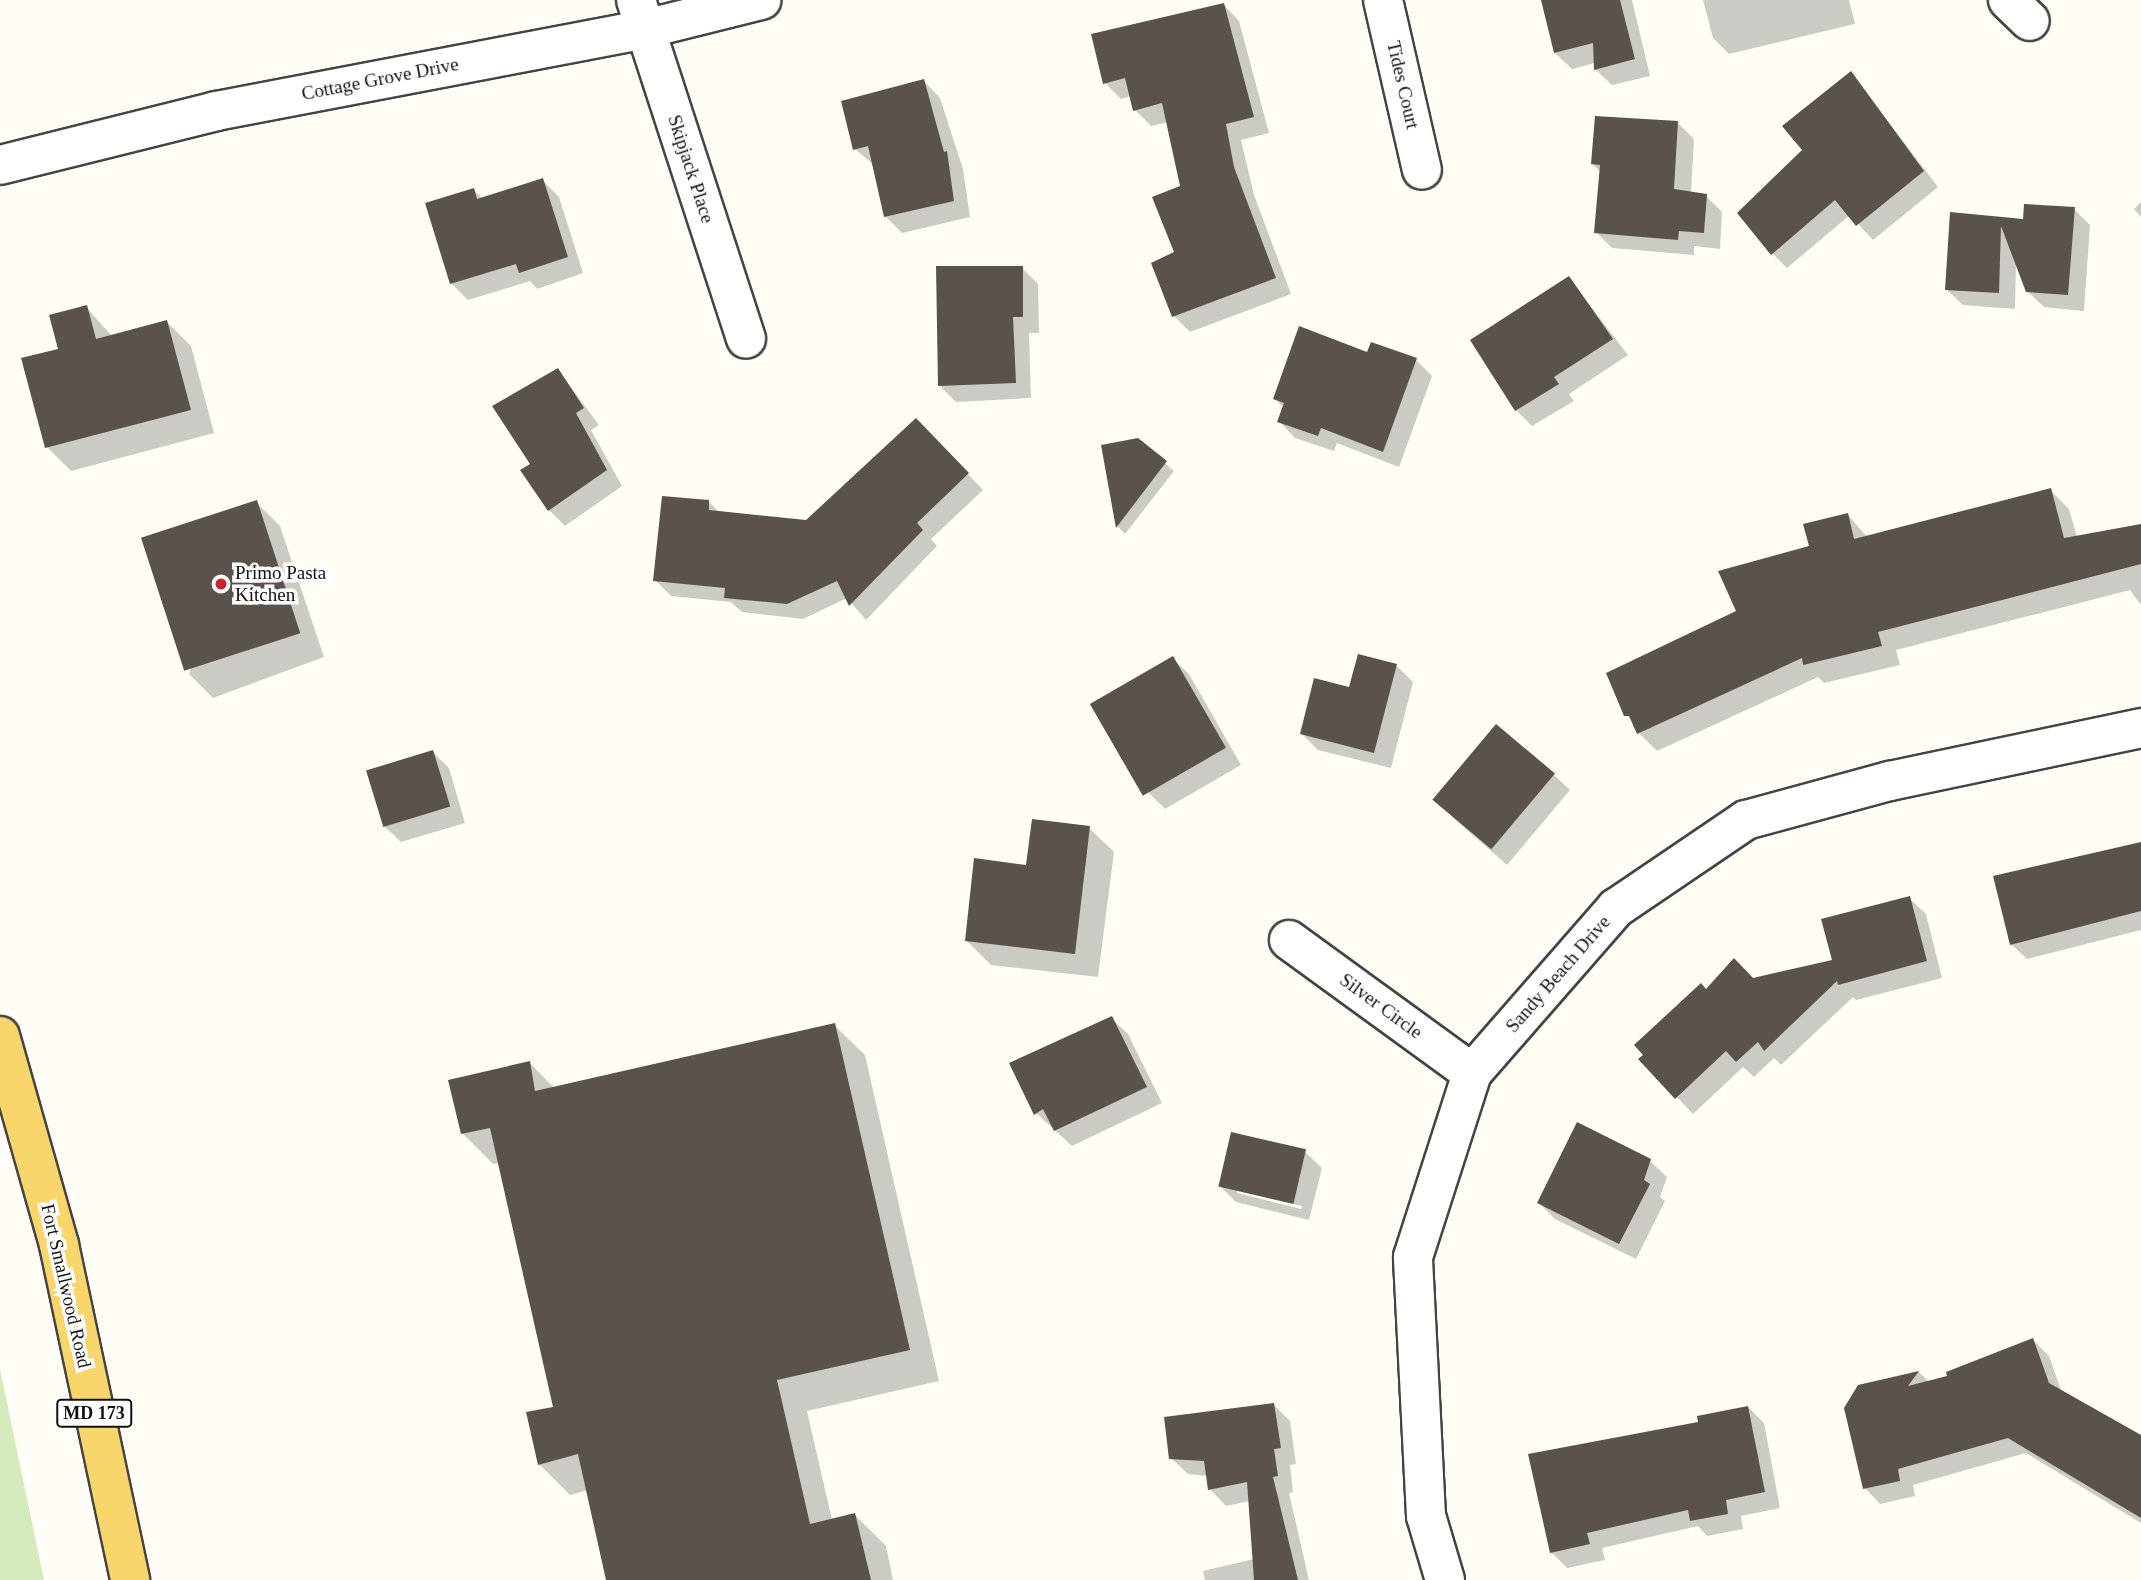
<!DOCTYPE html>
<html>
<head>
<meta charset="utf-8">
<style>
  body { margin:0 }
  #map { position:relative; width:2141px; height:1580px; overflow:hidden; background:#fffdf5; font-family:"Times New Roman",serif }
  div>[style] { position:absolute }
  [style*='--x'] { left:calc(var(--x)*1px); top:calc(var(--y)*1px); width:calc(var(--w)*1px); rotate:calc(var(--a)*1deg) }
  .green>* { inset:0; background:#d5ebbd }
  .shadow>* { inset:0; background:#0003 }
  .building>* { inset:0; background:#5a524d; transform-origin:0 0 }
  .roads { filter:drop-shadow(2px 0 #444) drop-shadow(-2px 0 #444) drop-shadow(0 2px #444) drop-shadow(0 -2px #444) }
  .minor>* { height:38px; margin:-19px; padding:0 19px; transform-origin:19px; border-radius:19px; background:#fff }
  .primary>* { height:38px; margin:-19px; padding:0 19px; transform-origin:19px; border-radius:19px; background:#f9d66b }
  .dots>* { width:19px; height:19px; translate:-50% -50%; box-sizing:border-box; border:4px solid #fff; border-radius:50% }
  span { translate:-50% -50%; white-space:nowrap; text-align:center; line-height:1.15; -webkit-text-stroke:7px #fff; paint-order:stroke }
  .shield-label span { padding:2px 5px; background:#fff; border:2px solid; border-radius:5px; -webkit-text-stroke-width:0 }
  .shield-label { font-size:18px; color:#111; font-weight:700 }
  .street-label { font-size:19px; color:#111 }
  .poi-label { font-size:19px; color:#111 }
  .left { translate:0 -50%; text-align:left }
</style>
</head>
<body>
<div id="map">
  <div class="green">
    <i style="clip-path:polygon(0 1369px,44px 1580px,0 1580px)"></i>
  </div>
  <div class="shadow">
    <i style="clip-path:polygon(1529px 0,1632px 0,1650px 76px,1612px 85px,1595px 69px,1595px 63px,1572px 69px,1555px 53px,1543px 0)"></i>
    <i style="clip-path:polygon(1703px 0,1849px 0,1855px 24px,1729px 54px,1713px 38px)"></i>
    <i style="clip-path:polygon(1223px 4px,1239px 21px,1269px 133px,1241px 140px,1254px 195px,1291px 294px,1190px 332px,1174px 316px,1182px 188px,1168px 122px,1151px 126px,1135px 110px,1131px 96px,1121px 99px,1105px 83px)"></i>
    <i style="clip-path:polygon(1851px 73px,1938px 187px,1873px 240px,1850px 215px,1787px 268px,1772px 253px,1804px 151px)"></i>
    <i style="clip-path:polygon(924px 81px,940px 98px,963px 169px,970px 217px,902px 233px,885px 216px,874px 165px,855px 149px)"></i>
    <i style="clip-path:polygon(1677px 122px,1694px 139px,1691px 193px,1706px 196px,1722px 212px,1720px 249px,1694px 246px,1694px 255px,1612px 248px,1596px 232px,1601px 172px,1592px 164px)"></i>
    <i style="clip-path:polygon(542px 180px,559px 197px,583px 273px,537px 289px,530px 281px,468px 300px,451px 283px,474px 190px,483px 199px)"></i>
    <i style="clip-path:polygon(2141px 202px,2141px 217px,2134px 209px)"></i>
    <i style="clip-path:polygon(2074px 209px,2090px 225px,2084px 311px,2044px 307px,2027px 291px,2016px 261px,2015px 309px,1963px 305px,1946px 289px,1952px 214px,2025px 221px)"></i>
    <i style="clip-path:polygon(1022px 268px,1038px 284px,1039px 333px,1029px 333px,1031px 398px,956px 402px,939px 385px)"></i>
    <i style="clip-path:polygon(1569px 278px,1628px 355px,1569px 394px,1574px 401px,1532px 426px,1516px 410px)"></i>
    <i style="clip-path:polygon(86px 307px,112px 336px,167px 322px,191px 346px,214px 433px,71px 471px,47px 447px,60px 350px)"></i>
    <i style="clip-path:polygon(1368px 354px,1416px 360px,1432px 376px,1399px 467px,1337px 443px,1334px 451px,1295px 438px,1279px 421px,1284px 408px,1275px 399px)"></i>
    <i style="clip-path:polygon(558px 370px,599px 425px,591px 430px,622px 486px,565px 526px,549px 510px,532px 465px)"></i>
    <i style="clip-path:polygon(932px 436px,983px 490px,931px 539px,937px 546px,866px 620px,847px 598px,803px 619px,742px 612px,731px 602px,671px 596px,655px 580px,709px 502px,720px 513px,806px 522px)"></i>
    <i style="clip-path:polygon(1137px 440px,1174px 471px,1125px 534px,1118px 527px,1103px 446px)"></i>
    <i style="clip-path:polygon(2050px 490px,2069px 509px,2077px 537px,2141px 524px,2141px 605px,2130px 590px,1896px 650px,1900px 665px,1824px 683px,1818px 677px,1657px 751px,1638px 732px,1738px 612px,1848px 515px,1867px 537px)"></i>
    <i style="clip-path:polygon(256px 502px,280px 526px,324px 657px,213px 698px,189px 674px)"></i>
    <i style="clip-path:polygon(1172px 658px,1189px 674px,1241px 765px,1165px 809px,1149px 793px,1094px 708px)"></i>
    <i style="clip-path:polygon(1397px 666px,1413px 682px,1391px 768px,1318px 750px,1302px 734px,1350px 689px)"></i>
    <i style="clip-path:polygon(433px 752px,449px 768px,465px 823px,401px 842px,384px 826px)"></i>
    <i style="clip-path:polygon(1553px 774px,1570px 790px,1507px 865px,1450px 815px)"></i>
    <i style="clip-path:polygon(1089px 828px,1114px 852px,1098px 977px,991px 965px,967px 941px,1028px 867px)"></i>
    <i style="clip-path:polygon(2141px 843px,2141px 930px,2027px 959px,2011px 944px)"></i>
    <i style="clip-path:polygon(1909px 898px,1926px 914px,1942px 978px,1856px 1000px,1853px 997px,1781px 1065px,1774px 1058px,1754px 1077px,1743px 1067px,1693px 1114px,1641px 1059px,1707px 991px,1834px 961px)"></i>
    <i style="clip-path:polygon(1111px 1018px,1128px 1034px,1162px 1103px,1072px 1146px,1036px 1113px)"></i>
    <i style="clip-path:polygon(834px 1025px,865px 1055px,939px 1381px,807px 1411px,832px 1520px,855px 1515px,886px 1546px,893px 1580px,608px 1580px,588px 1490px,570px 1495px,539px 1464px,555px 1408px,499px 1163px,493px 1164px,462px 1133px,530px 1063px,554px 1088px)"></i>
    <i style="clip-path:polygon(evenodd,1305px 1152px,1322px 1168px,1309px 1220px,1236px 1202px,1220px 1186px,1305px 1152px,1237px 1189px,1302px 1206px,1301px 1209px,1237px 1193px,1237px 1189px)"></i>
    <i style="clip-path:polygon(1650px 1161px,1667px 1177px,1660px 1197px,1665px 1201px,1636px 1259px,1555px 1219px,1539px 1203px)"></i>
    <i style="clip-path:polygon(2033px 1340px,2049px 1356px,2062px 1393px,2141px 1441px,2141px 1523px,2026px 1453px,1913px 1485px,1915px 1496px,1880px 1504px,1865px 1488px,1859px 1387px,1919px 1372px,1929px 1382px,1949px 1377px)"></i>
    <i style="clip-path:polygon(1273px 1404px,1290px 1421px,1296px 1464px,1290px 1465px,1293px 1492px,1289px 1493px,1309px 1580px,1205px 1580px,1203px 1571px,1254px 1559px,1250px 1501px,1226px 1506px,1210px 1489px,1208px 1476px,1188px 1474px,1171px 1458px)"></i>
    <i style="clip-path:polygon(1748px 1407px,1764px 1423px,1780px 1508px,1741px 1516px,1743px 1529px,1707px 1536px,1698px 1526px,1602px 1548px,1605px 1560px,1567px 1568px,1551px 1552px,1700px 1423px)"></i>
  </div>
  <div class="building">
    <i style="clip-path:polygon(1541px 0,1620px 0,1635px 59px,1594px 70px,1593px 43px,1554px 53px)"></i>
    <i style="clip-path:polygon(1224px 3px,1254px 117px,1226px 124px,1234px 167px,1276px 278px,1172px 317px,1151px 263px,1174px 252px,1152px 197px,1180px 186px,1162px 103px,1133px 111px,1125px 78px,1103px 84px,1091px 34px)"></i>
    <i style="clip-path:polygon(1851px 71px,1924px 171px,1856px 226px,1835px 200px,1771px 255px,1737px 213px,1802px 150px,1782px 126px)"></i>
    <i style="clip-path:polygon(924px 79px,944px 152px,947px 151px,954px 201px,884px 217px,868px 146px,853px 150px,841px 101px)"></i>
    <i style="clip-path:polygon(1595px 116px,1678px 121px,1674px 189px,1707px 194px,1704px 233px,1679px 231px,1678px 240px,1594px 233px,1600px 165px,1591px 164px)"></i>
    <i style="clip-path:polygon(543px 178px,568px 257px,519px 273px,516px 264px,450px 284px,425px 203px,474px 188px,477px 199px)"></i>
    <i style="clip-path:polygon(2024px 204px,2075px 207px,2068px 295px,2026px 292px,2001px 226px,1999px 293px,1945px 290px,1950px 212px,2023px 219px)"></i>
    <i style="clip-path:polygon(936px 266px,1023px 266px,1023px 317px,1013px 317px,1016px 383px,938px 386px)"></i>
    <i style="clip-path:polygon(1569px 276px,1613px 339px,1554px 377px,1559px 384px,1515px 411px,1470px 340px)"></i>
    <i style="clip-path:polygon(87px 305px,96px 339px,167px 320px,191px 410px,45px 448px,21px 358px,58px 349px,49px 315px)"></i>
    <i style="clip-path:polygon(1299px 326px,1367px 352px,1371px 342px,1417px 358px,1383px 452px,1321px 428px,1318px 436px,1277px 422px,1284px 403px,1273px 399px)"></i>
    <i style="clip-path:polygon(558px 368px,584px 408px,576px 413px,607px 470px,548px 511px,520px 470px,530px 464px,492px 406px)"></i>
    <i style="clip-path:polygon(916px 418px,969px 473px,917px 523px,923px 530px,849px 606px,837px 581px,787px 604px,724px 598px,725px 588px,653px 581px,662px 496px,709px 500px,709px 510px,806px 520px)"></i>
    <i style="clip-path:polygon(1138px 438px,1167px 461px,1116px 528px,1101px 445px)"></i>
    <i style="clip-path:polygon(2051px 488px,2064px 538px,2141px 524px,2141px 564px,1878px 632px,1882px 646px,1803px 665px,1802px 658px,1637px 734px,1629px 716px,1624px 716px,1606px 673px,1736px 611px,1718px 571px,1809px 546px,1803px 524px,1848px 513px,1854px 539px)"></i>
    <i style="left:257px;top:500px;width:140px;height:122px;rotate:72deg"></i>
    <i style="clip-path:polygon(1358px 654px,1397px 664px,1374px 753px,1300px 734px,1314px 678px,1349px 687px)"></i>
    <i style="left:1173px;top:656px;width:106px;height:96px;rotate:60deg"></i>
    <i style="left:1496px;top:724px;width:77px;height:99px;rotate:40deg"></i>
    <i style="left:433px;top:750px;width:59px;height:70px;rotate:73deg"></i>
    <i style="clip-path:polygon(1032px 819px,1090px 826px,1075px 954px,965px 941px,974px 858px,1026px 865px)"></i>
    <i style="clip-path:polygon(2141px 842px,2141px 911px,2010px 945px,1993px 876px)"></i>
    <i style="clip-path:polygon(1910px 896px,1927px 961px,1838px 985px,1837px 981px,1764px 1051px,1758px 1042px,1736px 1062px,1726px 1051px,1675px 1099px,1638px 1059px,1643px 1055px,1634px 1045px,1701px 983px,1706px 989px,1734px 958px,1753px 978px,1832px 960px,1821px 919px)"></i>
    <i style="clip-path:polygon(1112px 1016px,1147px 1087px,1054px 1131px,1043px 1109px,1034px 1115px,1009px 1063px)"></i>
    <i style="clip-path:polygon(835px 1023px,910px 1350px,777px 1380px,810px 1524px,855px 1513px,871px 1580px,606px 1580px,578px 1454px,538px 1465px,526px 1412px,553px 1407px,490px 1128px,461px 1134px,448px 1080px,530px 1061px,535px 1091px)"></i>
    <i style="clip-path:polygon(1577px 1122px,1651px 1159px,1644px 1180px,1650px 1184px,1619px 1244px,1537px 1203px)"></i>
    <i style="left:1231px;top:1132px;width:77px;height:56px;rotate:13deg"></i>
    <i style="clip-path:polygon(2033px 1338px,2049px 1383px,2141px 1435px,2141px 1518px,2008px 1438px,1898px 1469px,1900px 1481px,1863px 1489px,1844px 1408px,1858px 1385px,1919px 1371px,1908px 1386px,1947px 1376px,1946px 1372px)"></i>
    <i style="clip-path:polygon(1274px 1403px,1281px 1448px,1274px 1449px,1278px 1476px,1273px 1477px,1298px 1580px,1254px 1580px,1247px 1482px,1208px 1490px,1204px 1461px,1169px 1459px,1164px 1417px)"></i>
    <i style="clip-path:polygon(1748px 1406px,1765px 1492px,1726px 1500px,1728px 1514px,1690px 1521px,1688px 1510px,1587px 1533px,1590px 1544px,1550px 1553px,1528px 1454px,1698px 1422px,1697px 1416px)"></i>
  </div>
  <div class="roads">
    <div class="minor">
      <i style="--x:636;--y:0;--w:356;--a:72"></i>
      <i style="--x:1383;--y:0;--w:174;--a:77.1"></i>
      <i style="--x:2008;--y:0;--w:30;--a:44"></i>
      <i style="--x:0;--y:165;--w:223;--a:-14"></i>
      <i style="--x:216;--y:111;--w:437;--a:-10.8"></i>
      <i style="--x:645;--y:29;--w:120;--a:-14"></i>
      <i style="--x:1289;--y:940;--w:226;--a:36"></i>
      <i style="--x:1445;--y:1580;--w:67;--a:-106.5"></i>
      <i style="--x:1426;--y:1516;--w:259;--a:-92.9"></i>
      <i style="--x:1413;--y:1257;--w:193;--a:-72.2"></i>
      <i style="--x:1472;--y:1073;--w:219;--a:-48.9"></i>
      <i style="--x:1616;--y:908;--w:157;--a:-34.1"></i>
      <i style="--x:1746;--y:820;--w:149;--a:-15.2"></i>
      <i style="--x:1890;--y:781;--w:257;--a:-11.9"></i>
    </div>
    <div class="primary">
      <i style="--x:0;--y:1036;--w:217;--a:74.2"></i>
      <i style="--x:59;--y:1245;--w:342;--a:78"></i>
    </div>
  </div>
  <div class="dots">
    <i style="left:221px;top:584px;background:#c4262e"></i>
  </div>
  <div class="shield-label">
    <span style="left:94px;top:1413px">MD 173</span>
  </div>
  <div class="street-label">
    <span style="left:380px;top:79px;rotate:-11deg">Cottage Grove Drive</span>
    <span style="left:1403px;top:85px;rotate:77deg">Tides Court</span>
    <span style="left:691px;top:169px;rotate:72deg">Skipjack Place</span>
    <span style="left:1558px;top:974px;rotate:-49deg">Sandy Beach Drive</span>
    <span style="left:1381px;top:1006px;rotate:36deg">Silver Circle</span>
    <span style="left:66px;top:1286px;rotate:77deg">Fort Smallwood Road</span>
  </div>
  <div class="poi-label">
    <span class="left" style="left:235px;top:584px">Primo Pasta<br>Kitchen</span>
  </div>
</div>
</body>
</html>
